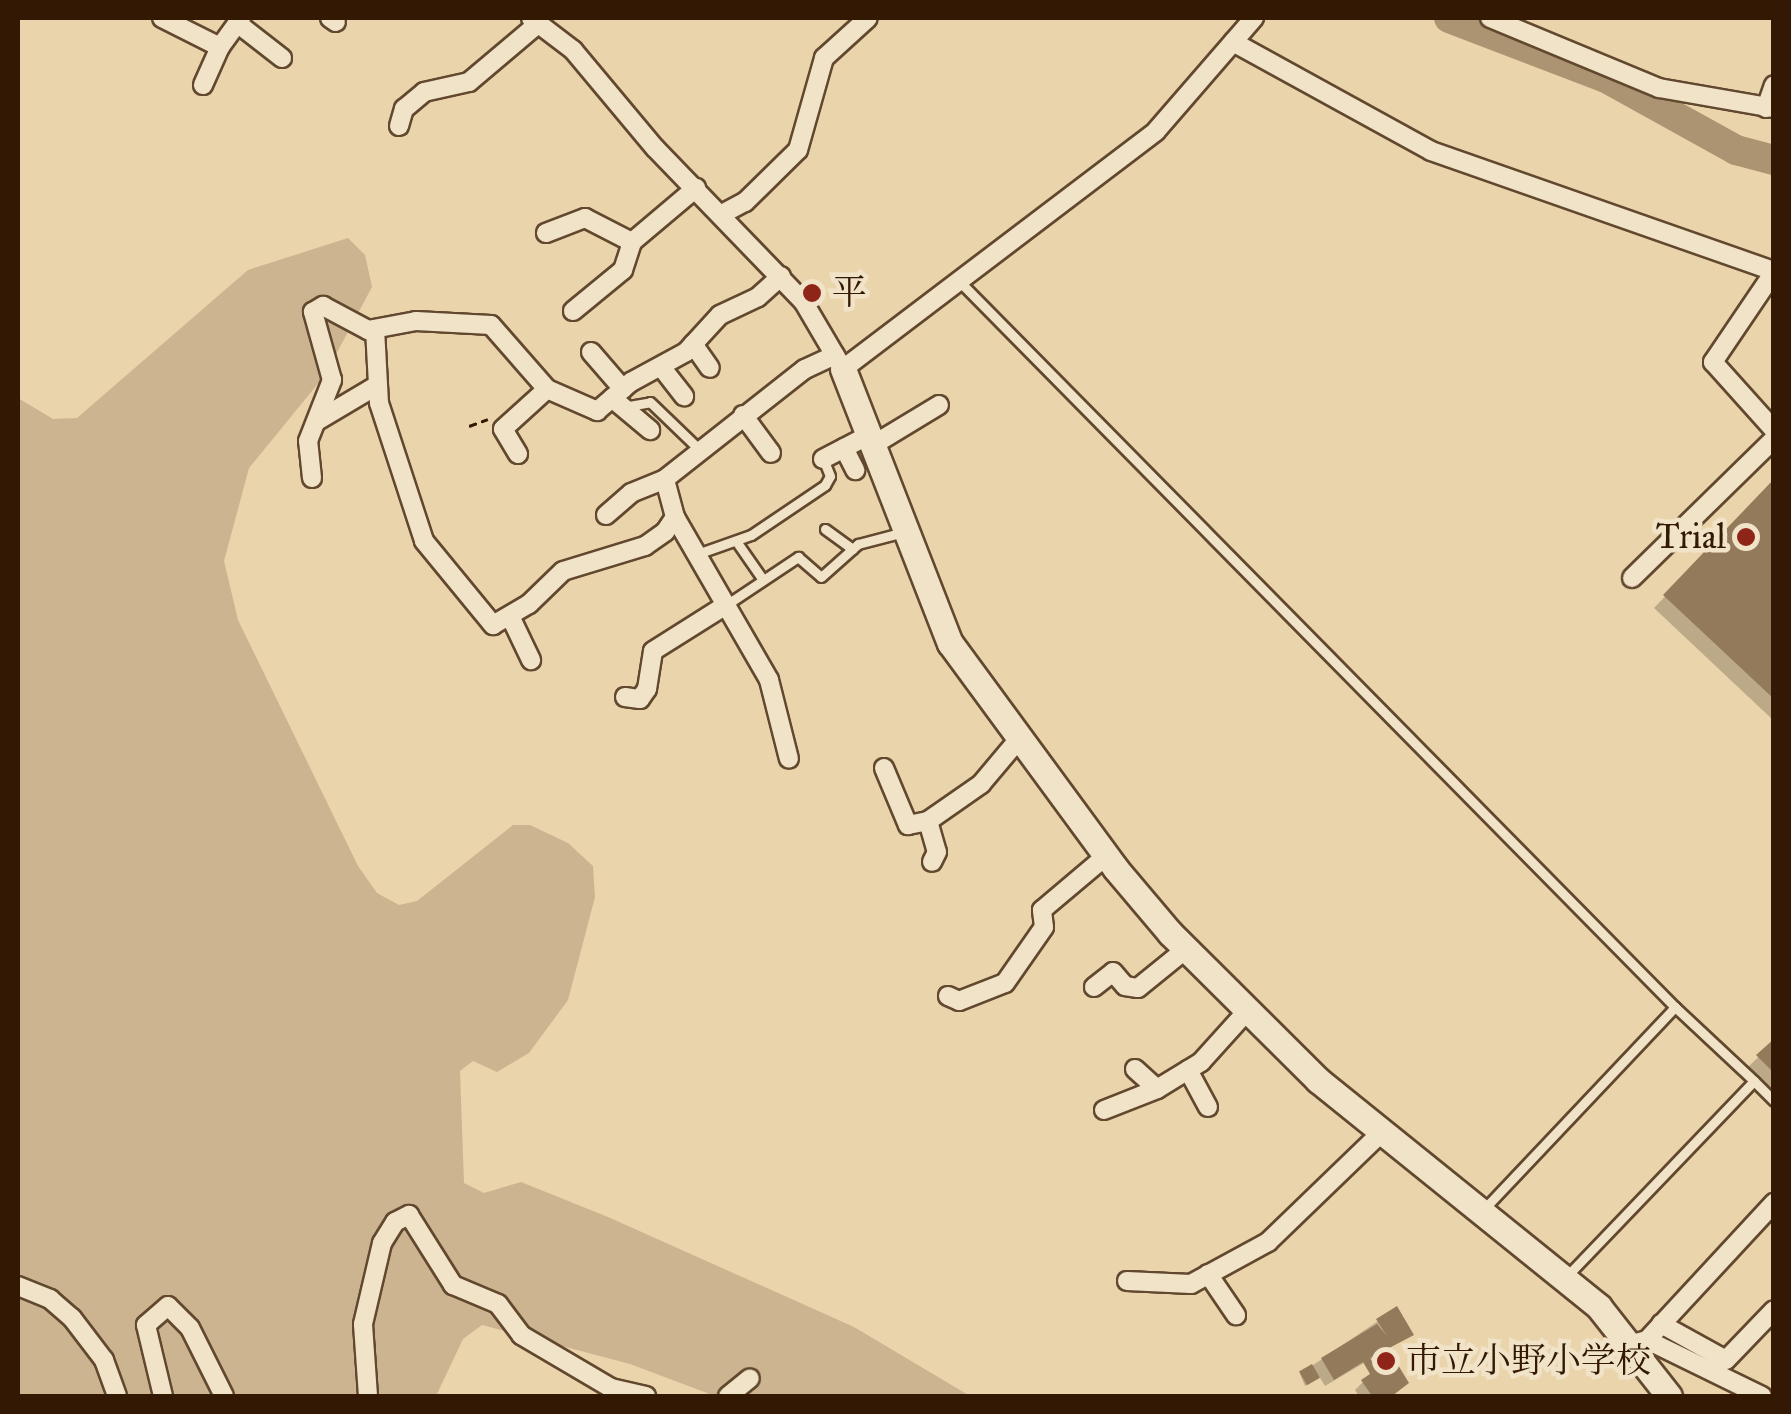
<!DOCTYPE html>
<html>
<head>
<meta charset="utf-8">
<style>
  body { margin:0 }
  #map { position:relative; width:1791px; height:1414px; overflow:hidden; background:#ead4ab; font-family:"IM FELL Great Primer","Noto Serif JP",serif }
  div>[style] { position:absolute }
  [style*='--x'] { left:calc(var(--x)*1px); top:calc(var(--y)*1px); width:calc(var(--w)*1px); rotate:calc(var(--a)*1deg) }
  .green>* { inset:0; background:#cbb48f }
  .shadow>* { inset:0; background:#0003 }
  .river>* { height:30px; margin:-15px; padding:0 15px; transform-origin:15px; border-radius:15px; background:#ac9472 }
  .building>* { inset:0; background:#927a5b; transform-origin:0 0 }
  .path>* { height:2.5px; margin-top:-1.25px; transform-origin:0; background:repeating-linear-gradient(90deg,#331904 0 8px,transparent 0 13px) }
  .roads { filter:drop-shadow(2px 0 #61482e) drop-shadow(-2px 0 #61482e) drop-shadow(0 2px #61482e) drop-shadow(0 -2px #61482e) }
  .lane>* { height:9px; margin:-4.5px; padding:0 4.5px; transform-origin:4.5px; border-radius:4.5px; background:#f1e3c8 }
  .street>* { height:18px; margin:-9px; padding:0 9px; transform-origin:9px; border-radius:9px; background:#f1e3c8 }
  .secondary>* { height:25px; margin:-12.5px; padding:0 12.5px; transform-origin:12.5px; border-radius:12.5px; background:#f1e3c8 }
  .dots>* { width:28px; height:28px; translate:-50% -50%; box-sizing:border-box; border:5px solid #f1e3c8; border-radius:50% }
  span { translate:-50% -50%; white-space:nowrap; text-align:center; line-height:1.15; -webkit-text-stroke:9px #f1e3c8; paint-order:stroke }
  .poi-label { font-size:35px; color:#331904 }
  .left { translate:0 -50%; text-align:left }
  .right { translate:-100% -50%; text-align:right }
  .frame { position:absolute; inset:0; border:20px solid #331904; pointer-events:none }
</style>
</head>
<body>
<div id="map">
  <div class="green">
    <i style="clip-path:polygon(348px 238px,365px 255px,372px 287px,325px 375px,249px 468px,224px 561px,238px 620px,358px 866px,377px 893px,399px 905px,417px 901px,513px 825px,530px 825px,568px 843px,593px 866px,595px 897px,568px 1000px,529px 1053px,497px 1072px,473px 1061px,460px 1071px,464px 1183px,484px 1193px,521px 1182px,608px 1217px,854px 1327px,970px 1396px,715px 1396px,630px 1364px,482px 1325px,463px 1339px,436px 1396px,18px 1396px,18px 398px,53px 419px,77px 418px,248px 270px)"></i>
  </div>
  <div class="shadow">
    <i style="clip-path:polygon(1774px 482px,1774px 720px,1773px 720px,1654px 608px)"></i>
    <i style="clip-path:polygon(1774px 1042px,1774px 1096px,1747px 1068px)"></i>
    <i style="clip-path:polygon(1378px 1321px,1411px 1335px,1325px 1386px,1319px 1376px,1305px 1386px,1300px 1374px)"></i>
    <i style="clip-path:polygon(1363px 1382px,1388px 1396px,1389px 1396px,1359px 1396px,1355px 1390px)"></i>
  </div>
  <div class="river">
    <i style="--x:1449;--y:18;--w:168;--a:20.9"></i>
    <i style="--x:1606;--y:78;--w:149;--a:29"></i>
    <i style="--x:1736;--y:150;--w:39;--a:15"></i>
  </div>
  <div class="building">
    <i style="clip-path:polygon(1774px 479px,1774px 699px,1663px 595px)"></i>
    <i style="clip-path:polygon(1774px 1039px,1774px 1073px,1756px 1055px)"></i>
    <i style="clip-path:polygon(1397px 1306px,1414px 1335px,1370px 1358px,1377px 1370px,1395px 1360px,1409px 1383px,1392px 1396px,1372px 1396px,1361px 1380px,1370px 1374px,1363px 1362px,1334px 1380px,1321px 1358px,1377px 1324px,1387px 1336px,1376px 1319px)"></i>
    <i style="left:1312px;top:1364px;width:16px;height:15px;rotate:60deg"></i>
  </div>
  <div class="path">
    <i style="--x:469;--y:426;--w:20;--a:-20"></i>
  </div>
  <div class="roads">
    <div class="lane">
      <i style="--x:960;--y:282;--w:1018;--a:45.4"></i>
      <i style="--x:1675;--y:1007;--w:278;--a:133.4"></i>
      <i style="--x:623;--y:407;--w:27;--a:-10"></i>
      <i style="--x:650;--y:402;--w:71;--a:43.9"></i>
      <i style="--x:825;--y:529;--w:34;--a:36"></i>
      <i style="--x:736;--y:541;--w:44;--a:55.2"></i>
      <i style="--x:697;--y:554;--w:57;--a:-19.4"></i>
      <i style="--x:751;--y:535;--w:89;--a:-34"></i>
      <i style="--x:825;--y:485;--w:10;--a:-61"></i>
      <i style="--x:830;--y:476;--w:18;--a:-112"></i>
      <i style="--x:726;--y:605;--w:87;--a:-33.7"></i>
      <i style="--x:798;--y:557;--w:30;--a:41"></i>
      <i style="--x:821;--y:577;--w:50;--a:-41.7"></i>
      <i style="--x:858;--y:544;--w:48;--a:-14.6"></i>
      <i style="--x:1675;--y:1007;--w:108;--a:43.1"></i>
      <i style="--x:1565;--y:1278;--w:273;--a:-46.2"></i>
      <i style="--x:1754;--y:1081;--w:28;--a:45"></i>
    </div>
    <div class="street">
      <i style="--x:162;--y:18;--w:65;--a:26.6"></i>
      <i style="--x:220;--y:47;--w:36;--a:-54"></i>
      <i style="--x:330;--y:18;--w:7;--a:34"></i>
      <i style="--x:531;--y:18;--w:53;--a:37.3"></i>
      <i style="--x:573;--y:50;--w:128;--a:50.1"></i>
      <i style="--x:655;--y:148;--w:213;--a:46"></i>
      <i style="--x:803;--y:301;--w:79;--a:59.5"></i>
      <i style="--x:843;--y:369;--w:393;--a:-37.2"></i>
      <i style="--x:1156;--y:131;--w:150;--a:-49.1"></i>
      <i style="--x:1490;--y:18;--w:183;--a:22.5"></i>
      <i style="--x:1659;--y:88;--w:117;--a:9.9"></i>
      <i style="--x:237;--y:23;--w:57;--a:37.9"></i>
      <i style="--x:1233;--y:42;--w:226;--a:28.8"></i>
      <i style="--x:1431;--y:151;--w:363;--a:19.3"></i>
      <i style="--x:203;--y:85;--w:42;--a:-65.9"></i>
      <i style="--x:1766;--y:108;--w:24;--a:-71"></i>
      <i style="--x:399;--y:126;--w:18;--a:-74"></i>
      <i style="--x:404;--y:109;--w:26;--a:-40"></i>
      <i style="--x:424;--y:92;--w:46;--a:-12.5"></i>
      <i style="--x:469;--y:82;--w:92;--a:-40.1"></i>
      <i style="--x:722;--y:214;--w:26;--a:-28"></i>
      <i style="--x:745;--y:202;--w:74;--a:-44.5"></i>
      <i style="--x:798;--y:150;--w:96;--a:-74.2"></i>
      <i style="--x:824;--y:58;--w:59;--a:-42.3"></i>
      <i style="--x:546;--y:233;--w:42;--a:-21"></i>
      <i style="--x:585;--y:218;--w:53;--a:27.1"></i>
      <i style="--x:1774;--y:272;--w:109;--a:124.1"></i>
      <i style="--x:1713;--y:362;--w:91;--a:48.1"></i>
      <i style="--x:573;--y:311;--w:65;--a:-39.4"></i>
      <i style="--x:623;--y:270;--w:29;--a:-72"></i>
      <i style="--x:632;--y:242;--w:84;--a:-40.2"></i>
      <i style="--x:375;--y:329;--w:74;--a:86.9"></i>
      <i style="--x:379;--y:403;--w:145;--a:71.9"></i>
      <i style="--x:424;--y:541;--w:109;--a:50.6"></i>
      <i style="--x:493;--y:625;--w:42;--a:-30.3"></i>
      <i style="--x:529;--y:604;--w:47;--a:-44.1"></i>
      <i style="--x:563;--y:571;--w:86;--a:-17"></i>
      <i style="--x:645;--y:546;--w:24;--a:-35"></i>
      <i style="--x:665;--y:532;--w:18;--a:-56"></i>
      <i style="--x:675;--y:517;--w:39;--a:-105"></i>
      <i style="--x:665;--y:479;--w:178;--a:-38.2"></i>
      <i style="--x:805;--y:369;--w:33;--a:-25"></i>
      <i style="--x:693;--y:344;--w:29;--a:55"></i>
      <i style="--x:591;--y:352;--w:49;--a:49.1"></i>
      <i style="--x:662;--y:368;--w:36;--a:52"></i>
      <i style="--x:612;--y:398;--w:50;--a:40.1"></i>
      <i style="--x:743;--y:415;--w:47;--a:53.6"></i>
      <i style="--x:317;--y:421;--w:69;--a:-30.7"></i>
      <i style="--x:873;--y:445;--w:77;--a:-31.2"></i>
      <i style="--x:844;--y:448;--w:25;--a:63"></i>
      <i style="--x:518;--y:454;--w:29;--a:-121"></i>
      <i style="--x:503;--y:429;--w:59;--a:-42.3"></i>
      <i style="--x:823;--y:459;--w:52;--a:-27.6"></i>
      <i style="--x:312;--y:478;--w:37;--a:-96"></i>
      <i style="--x:308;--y:441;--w:66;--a:-68.5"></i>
      <i style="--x:332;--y:380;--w:71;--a:-105.6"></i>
      <i style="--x:313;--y:312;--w:12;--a:-31"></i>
      <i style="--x:323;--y:306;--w:51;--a:28.1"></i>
      <i style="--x:368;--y:330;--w:49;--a:-10.6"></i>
      <i style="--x:416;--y:321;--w:75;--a:3.1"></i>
      <i style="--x:491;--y:325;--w:85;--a:48.8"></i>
      <i style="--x:547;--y:389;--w:55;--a:23.7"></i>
      <i style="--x:597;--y:411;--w:45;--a:-40.5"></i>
      <i style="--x:631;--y:382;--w:63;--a:-28.6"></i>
      <i style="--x:686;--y:352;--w:50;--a:-47.4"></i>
      <i style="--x:720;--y:315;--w:42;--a:-25.3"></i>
      <i style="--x:758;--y:297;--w:31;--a:-42"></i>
      <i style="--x:606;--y:515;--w:33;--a:-41"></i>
      <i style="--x:631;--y:493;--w:37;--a:-22"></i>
      <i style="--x:675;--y:517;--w:188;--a:60"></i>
      <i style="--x:769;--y:680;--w:81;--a:75.8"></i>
      <i style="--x:1632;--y:578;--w:199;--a:-44.4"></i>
      <i style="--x:510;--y:616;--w:49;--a:64.5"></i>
      <i style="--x:625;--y:697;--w:15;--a:8"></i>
      <i style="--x:640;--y:699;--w:12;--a:-55"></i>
      <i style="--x:647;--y:689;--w:38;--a:-81"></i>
      <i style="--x:653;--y:651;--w:86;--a:-32.2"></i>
      <i style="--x:884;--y:768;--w:62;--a:67.2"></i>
      <i style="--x:908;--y:825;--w:20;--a:-11"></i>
      <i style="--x:928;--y:821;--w:65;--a:-34.9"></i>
      <i style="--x:981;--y:784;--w:57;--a:-49.9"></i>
      <i style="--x:928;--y:821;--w:32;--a:74"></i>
      <i style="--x:937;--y:852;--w:11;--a:117"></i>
      <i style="--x:1094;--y:987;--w:24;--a:-38"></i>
      <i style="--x:1113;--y:972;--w:18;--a:49"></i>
      <i style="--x:1125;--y:986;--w:13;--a:9"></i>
      <i style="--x:1138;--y:988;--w:62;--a:-39.1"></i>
      <i style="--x:948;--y:996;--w:12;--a:24"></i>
      <i style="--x:959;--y:1001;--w:49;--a:-21.4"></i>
      <i style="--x:1005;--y:983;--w:68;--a:-55.1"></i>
      <i style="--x:1044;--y:927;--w:17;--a:-97"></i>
      <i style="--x:1042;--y:910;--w:84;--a:-40.2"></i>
      <i style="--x:1135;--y:1069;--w:30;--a:42"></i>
      <i style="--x:1188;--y:1070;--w:42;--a:61.6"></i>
      <i style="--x:1104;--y:1110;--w:57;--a:-21.6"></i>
      <i style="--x:1157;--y:1089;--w:52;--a:-31.5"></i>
      <i style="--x:1201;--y:1062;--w:70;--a:-47.9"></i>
      <i style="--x:1208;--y:1274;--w:50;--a:55.7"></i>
      <i style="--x:1127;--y:1281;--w:64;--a:2.7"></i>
      <i style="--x:1191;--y:1284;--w:88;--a:-28.6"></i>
      <i style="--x:1268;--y:1242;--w:157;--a:-44"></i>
      <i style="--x:18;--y:1286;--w:35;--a:22"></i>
      <i style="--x:50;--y:1299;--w:29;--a:41"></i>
      <i style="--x:72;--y:1318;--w:53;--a:52.7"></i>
      <i style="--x:104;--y:1360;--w:38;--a:70"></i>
      <i style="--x:1661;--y:1324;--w:74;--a:29"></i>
      <i style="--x:1726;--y:1360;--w:69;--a:-46.2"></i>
      <i style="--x:1647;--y:1340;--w:187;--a:-47.2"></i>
      <i style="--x:1636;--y:1343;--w:11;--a:-15"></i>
      <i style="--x:1647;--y:1340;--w:128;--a:26"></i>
      <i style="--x:163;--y:1396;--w:73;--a:-103.5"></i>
      <i style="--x:146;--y:1325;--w:29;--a:-41"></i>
      <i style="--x:168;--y:1306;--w:31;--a:45"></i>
      <i style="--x:190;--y:1328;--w:76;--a:63.4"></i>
      <i style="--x:368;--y:1396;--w:72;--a:-94"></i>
      <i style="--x:363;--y:1324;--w:83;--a:-76.8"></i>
      <i style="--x:382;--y:1243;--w:25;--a:-58"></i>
      <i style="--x:395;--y:1222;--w:16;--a:-27"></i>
      <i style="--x:409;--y:1215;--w:83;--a:57.8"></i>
      <i style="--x:453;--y:1285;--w:49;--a:22.9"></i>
      <i style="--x:498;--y:1304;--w:39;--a:53"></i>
      <i style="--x:521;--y:1335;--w:104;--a:30.5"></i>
      <i style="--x:611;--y:1388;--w:36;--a:13"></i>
      <i style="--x:728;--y:1396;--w:28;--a:-39"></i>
    </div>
    <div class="secondary">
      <i style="--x:843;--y:369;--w:294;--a:68.7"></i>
      <i style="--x:950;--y:643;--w:280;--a:53.7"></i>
      <i style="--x:1116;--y:869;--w:84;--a:49.8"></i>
      <i style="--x:1170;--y:933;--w:209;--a:44.8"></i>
      <i style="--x:1318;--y:1080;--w:361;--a:38.9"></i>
      <i style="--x:1599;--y:1307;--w:113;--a:51.8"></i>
    </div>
  </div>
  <div class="dots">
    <i style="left:812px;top:293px;background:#8f2418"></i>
    <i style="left:1746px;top:537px;background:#8f2418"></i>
    <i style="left:1386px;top:1361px;background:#8f2418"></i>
  </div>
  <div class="poi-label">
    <span class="left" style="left:832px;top:293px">平</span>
    <span class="right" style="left:1726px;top:537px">Trial</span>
    <span class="left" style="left:1406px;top:1361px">市立小野小学校</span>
  </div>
  <div class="frame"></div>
</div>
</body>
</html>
